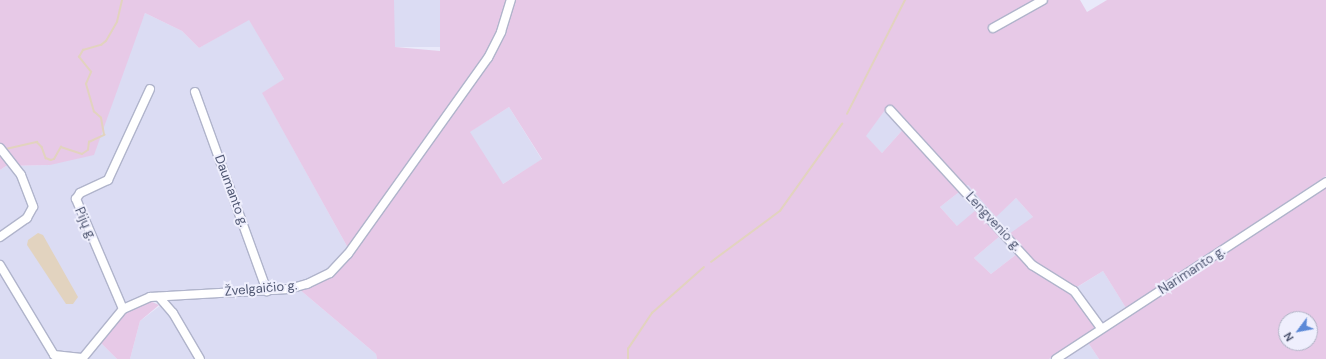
<!DOCTYPE html>
<html>
<head>
<meta charset="utf-8">
<style>
  body { margin:0 }
  #map { position:relative; width:1326px; height:359px; overflow:hidden; background:#e9e9fa; font-family:"DM Sans",sans-serif }
  div>[style] { position:absolute }
  [style*='--x'] { left:calc(var(--x)*1px); top:calc(var(--y)*1px); width:calc(var(--w)*1px); rotate:calc(var(--a)*1deg) }
  .residential>* { inset:0; background:#dbdcf3; transform-origin:0 0 }
  .green>* { inset:0; background:#e7c9e7 }
  .water>* { inset:0; background:#e2d3bf }
  .stream>* { height:1.5px; margin:-0.75px; padding:0 0.75px; transform-origin:0.75px; border-radius:0.75px; background:#e2d3bf }
  .roads { filter:drop-shadow(1px 0 #b0b4cb) drop-shadow(-1px 0 #b0b4cb) drop-shadow(0 1px #b0b4cb) drop-shadow(0 -1px #b0b4cb) }
  .minor>* { height:8px; margin:-4px; padding:0 4px; transform-origin:4px; border-radius:4px; background:#fff }
  span { translate:-50% -50%; white-space:nowrap; text-align:center; line-height:1.15; -webkit-text-stroke:4px #efeffd; paint-order:stroke }
  .street-label { font-size:13px; color:#4f5772 }
  .north { position:absolute; left:1278px; top:311px; width:40px; height:40px; box-sizing:border-box; background:#efeffd; border:1px solid #afb2c5; border-radius:50%; rotate:238deg; font-size:11px; font-weight:700; line-height:16px; text-align:center; color:#4f5772 }
  .north::after { content:''; display:block; margin:auto; width:14px; height:18px; background:#5c89d7; clip-path:polygon(50% 0,100% 100%,50% 72%,0 100%) }
</style>
</head>
<body>
<div id="map">
  <div class="residential">
    <i style="left:394px;top:0;width:46px;height:47px"></i>
    <i style="clip-path:polygon(145px 13px,182px 31px,199px 48px,249px 19px,284px 79px,263px 94px,348px 248px,322px 274px,301px 282px,153px 293px,80px 359px,0 359px,0 170px,6px 166px,50px 165px,132px 44px)"></i>
    <i style="clip-path:polygon(888px 106px,907px 125px,882px 153px,865px 136px)"></i>
    <i style="left:509px;top:107px;width:62px;height:47px;rotate:58deg"></i>
    <i style="clip-path:polygon(968px 185px,996px 216px,1016px 198px,1033px 217px,1022px 250px,991px 274px,974px 258px,1000px 236px,957px 226px,940px 207px)"></i>
    <i style="left:1103px;top:271px;width:44px;height:31px;rotate:58deg"></i>
    <i style="clip-path:polygon(299px 289px,376px 354px,377px 359px,130px 359px,140px 321px,169px 299px,230px 297px)"></i>
    <i style="clip-path:polygon(1087px 341px,1099px 359px,1062px 359px)"></i>
    <i style="clip-path:polygon(100px 342px,117px 359px,85px 359px)"></i>
  </div>
  <div class="green">
    <i style="clip-path:polygon(0 0,394px 0,395px 47px,440px 51px,440px 0,508px 0,494px 42px,486px 57px,348px 248px,262px 93px,284px 79px,249px 20px,199px 48px,182px 31px,145px 13px,94px 155px,50px 165px,6px 166px,0 170px)"></i>
    <i style="clip-path:polygon(evenodd,515px 0,1080px 0,1087px 12px,1107px 0,1326px 0,1326px 176px,1126px 308px,1103px 271px,1077px 287px,1101px 324px,1049px 359px,377px 359px,376px 354px,299px 289px,328px 276px,481px 73px,515px 0,888px 106px,907px 125px,882px 153px,866px 136px,888px 106px,515px 0,509px 107px,542px 159px,503px 184px,470px 132px,509px 107px,515px 0,968px 185px,996px 217px,1016px 198px,1033px 217px,1009px 234px,1022px 250px,991px 274px,974px 258px,1000px 236px,976px 210px,957px 226px,940px 207px,968px 185px)"></i>
    <i style="clip-path:polygon(evenodd,1326px 188px,1326px 359px,1099px 359px,1087px 341px,1326px 188px,1286px 319px,1310px 319px,1310px 343px,1286px 343px,1286px 319px)"></i>
    <i style="clip-path:polygon(150px 301px,159px 305px,140px 321px,130px 359px,117px 359px,100px 342px,128px 309px)"></i>
  </div>
  <div class="water">
    <i style="clip-path:polygon(38px 233px,43px 235px,78px 297px,73px 304px,66px 304px,27px 245px,28px 240px)"></i>
  </div>
  <div class="stream">
    <i style="--x:847;--y:114;--w:128;--a:-63"></i>
    <i style="--x:6;--y:149;--w:32;--a:-13"></i>
    <i style="--x:37;--y:142;--w:7;--a:45"></i>
    <i style="--x:42;--y:147;--w:12;--a:70"></i>
    <i style="--x:46;--y:158;--w:5;--a:22"></i>
    <i style="--x:51;--y:160;--w:3;--a:-18"></i>
    <i style="--x:54;--y:159;--w:14;--a:-60"></i>
    <i style="--x:61;--y:147;--w:22;--a:18"></i>
    <i style="--x:82;--y:154;--w:7;--a:-34"></i>
    <i style="--x:88;--y:150;--w:8;--a:-83"></i>
    <i style="--x:89;--y:142;--w:17;--a:-25"></i>
    <i style="--x:104;--y:135;--w:17;--a:-100"></i>
    <i style="--x:101;--y:118;--w:9;--a:-139"></i>
    <i style="--x:94;--y:112;--w:29;--a:-106"></i>
    <i style="--x:86;--y:84;--w:13;--a:-67"></i>
    <i style="--x:91;--y:72;--w:19;--a:-129"></i>
    <i style="--x:79;--y:57;--w:8;--a:-60"></i>
    <i style="--x:83;--y:50;--w:19;--a:-16"></i>
    <i style="--x:101;--y:45;--w:6;--a:-39"></i>
    <i style="--x:106;--y:41;--w:22;--a:-60"></i>
    <i style="--x:117;--y:22;--w:23;--a:-77"></i>
    <i style="--x:711;--y:262;--w:86;--a:-36.5"></i>
    <i style="--x:780;--y:211;--w:107;--a:-54.5"></i>
    <i style="--x:628;--y:359;--w:10;--a:-90"></i>
    <i style="--x:628;--y:349;--w:43;--a:-56.3"></i>
    <i style="--x:652;--y:313;--w:69;--a:-41.5"></i>
  </div>
  <div class="roads">
    <div class="minor">
      <i style="--x:993;--y:28;--w:57;--a:-29.2"></i>
      <i style="--x:195;--y:92;--w:212;--a:70.1"></i>
      <i style="--x:890;--y:110;--w:210;--a:47.5"></i>
      <i style="--x:1032;--y:265;--w:49;--a:31.8"></i>
      <i style="--x:1074;--y:291;--w:46;--a:53.9"></i>
      <i style="--x:0;--y:148;--w:34;--a:52"></i>
      <i style="--x:21;--y:175;--w:34;--a:69"></i>
      <i style="--x:33;--y:207;--w:13;--a:119"></i>
      <i style="--x:27;--y:218;--w:33;--a:145"></i>
      <i style="--x:0;--y:265;--w:105;--a:59"></i>
      <i style="--x:54;--y:355;--w:28;--a:6"></i>
      <i style="--x:159;--y:297;--w:21;--a:49"></i>
      <i style="--x:173;--y:313;--w:53;--a:59.6"></i>
      <i style="--x:123;--y:309;--w:120;--a:-113.1"></i>
      <i style="--x:76;--y:199;--w:7;--a:-56"></i>
      <i style="--x:80;--y:193;--w:31;--a:-25"></i>
      <i style="--x:108;--y:180;--w:100;--a:-65.2"></i>
      <i style="--x:82;--y:359;--w:65;--a:-50.6"></i>
      <i style="--x:123;--y:309;--w:30;--a:-24"></i>
      <i style="--x:150;--y:297;--w:139;--a:-3.3"></i>
      <i style="--x:289;--y:289;--w:19;--a:-16"></i>
      <i style="--x:307;--y:284;--w:25;--a:-26"></i>
      <i style="--x:330;--y:273;--w:26;--a:-47"></i>
      <i style="--x:348;--y:254;--w:241;--a:-54.5"></i>
      <i style="--x:488;--y:58;--w:29;--a:-63"></i>
      <i style="--x:501;--y:32;--w:34;--a:-73"></i>
      <i style="--x:1056;--y:359;--w:323;--a:-33.2"></i>
    </div>
  </div>
  <div class="street-label">
    <span style="left:231px;top:191px;rotate:70deg">Daumanto g.</span>
    <span style="left:993px;top:222px;rotate:47deg">Lengvenio g.</span>
    <span style="left:85px;top:224px;rotate:66deg">Pijų g.</span>
    <span style="left:1192px;top:271px;rotate:-33deg">Narimanto g.</span>
    <span style="left:261px;top:289px;rotate:-5deg">Žvelgaičio g.</span>
  </div>
  <div class="north">N</div>
</div>
</body>
</html>
